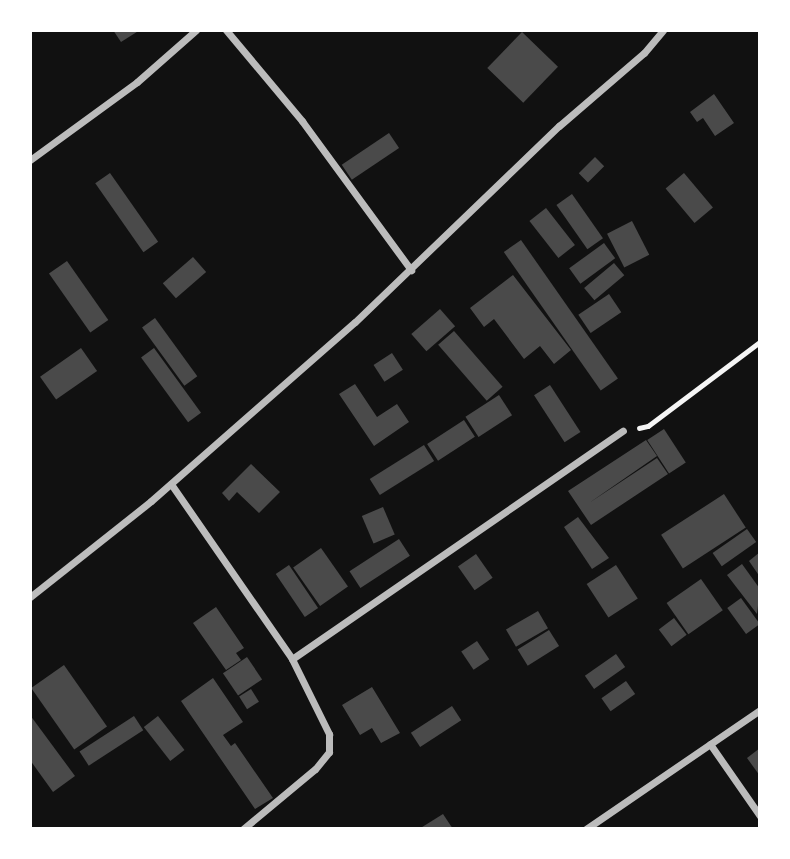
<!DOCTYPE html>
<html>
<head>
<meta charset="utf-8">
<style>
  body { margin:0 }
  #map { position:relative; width:790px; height:859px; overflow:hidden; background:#111; font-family:Rubik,sans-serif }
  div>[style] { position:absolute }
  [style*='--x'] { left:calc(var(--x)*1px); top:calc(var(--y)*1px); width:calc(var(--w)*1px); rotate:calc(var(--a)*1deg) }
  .building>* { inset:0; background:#4a4a4a; transform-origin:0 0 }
  .path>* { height:4.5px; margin:-2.25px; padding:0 2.25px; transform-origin:2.25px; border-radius:2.25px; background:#f5f5f5 }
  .minor>* { height:7px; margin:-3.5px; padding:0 3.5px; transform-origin:3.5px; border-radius:3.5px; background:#bcbcbc }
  span { translate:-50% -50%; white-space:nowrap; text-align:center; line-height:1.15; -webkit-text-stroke:7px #fff; paint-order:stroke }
  .frame { position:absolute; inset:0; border:32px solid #fff; pointer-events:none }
</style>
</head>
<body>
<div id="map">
  <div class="building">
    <i style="clip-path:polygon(113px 30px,140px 30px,121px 42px)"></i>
    <i style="left:522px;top:32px;width:50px;height:50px;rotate:44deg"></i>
    <i style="clip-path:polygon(714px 94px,734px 123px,715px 136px,703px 118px,697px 122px,690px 112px)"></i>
    <i style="left:389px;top:133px;width:18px;height:57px;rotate:56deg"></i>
    <i style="left:595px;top:157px;width:13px;height:23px;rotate:45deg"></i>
    <i style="left:110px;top:173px;width:84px;height:18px;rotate:55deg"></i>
    <i style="left:684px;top:173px;width:45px;height:24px;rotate:50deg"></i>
    <i style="left:572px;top:194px;width:54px;height:19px;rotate:55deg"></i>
    <i style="left:546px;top:208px;width:47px;height:21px;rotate:52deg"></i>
    <i style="left:632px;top:221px;width:38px;height:28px;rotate:63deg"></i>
    <i style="left:521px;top:240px;width:169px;height:21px;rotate:55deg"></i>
    <i style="left:604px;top:243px;width:19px;height:43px;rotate:54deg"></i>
    <i style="left:193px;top:257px;width:20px;height:40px;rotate:49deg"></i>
    <i style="left:67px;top:261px;width:72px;height:22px;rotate:55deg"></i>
    <i style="left:614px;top:263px;width:16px;height:39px;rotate:50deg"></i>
    <i style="clip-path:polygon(513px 275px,571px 350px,554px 364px,540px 346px,524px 359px,494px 319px,484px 327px,470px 308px)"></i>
    <i style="left:609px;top:294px;width:22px;height:37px;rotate:56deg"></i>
    <i style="left:440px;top:309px;width:23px;height:38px;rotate:49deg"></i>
    <i style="left:155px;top:318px;width:72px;height:16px;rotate:54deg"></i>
    <i style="left:454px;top:331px;width:74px;height:21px;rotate:49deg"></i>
    <i style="left:81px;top:348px;width:28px;height:50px;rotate:55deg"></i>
    <i style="left:154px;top:348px;width:80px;height:16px;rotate:54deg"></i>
    <i style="left:392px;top:353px;width:20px;height:22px;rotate:57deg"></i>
    <i style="clip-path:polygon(355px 384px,377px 417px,397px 404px,409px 422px,374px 446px,339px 394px)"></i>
    <i style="left:550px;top:385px;width:56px;height:19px;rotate:57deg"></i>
    <i style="left:499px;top:395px;width:24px;height:40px;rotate:57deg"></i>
    <i style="left:464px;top:420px;width:20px;height:44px;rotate:57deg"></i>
    <i style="left:664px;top:429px;width:40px;height:20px;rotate:57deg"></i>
    <i style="clip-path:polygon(646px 440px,657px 456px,589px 503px,657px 458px,668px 474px,591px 525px,568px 491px)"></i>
    <i style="left:424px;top:445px;width:19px;height:64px;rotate:58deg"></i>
    <i style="clip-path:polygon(251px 464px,280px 492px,259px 513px,237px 492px,229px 501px,222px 493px)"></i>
    <i style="left:724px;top:494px;width:40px;height:75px;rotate:57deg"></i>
    <i style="left:383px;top:507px;width:30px;height:23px;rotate:67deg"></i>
    <i style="clip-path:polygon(578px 517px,609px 558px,592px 569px,564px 527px)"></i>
    <i style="left:747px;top:529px;width:16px;height:42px;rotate:55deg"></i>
    <i style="left:399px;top:539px;width:20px;height:59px;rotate:57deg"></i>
    <i style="left:321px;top:548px;width:47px;height:34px;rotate:55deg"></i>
    <i style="clip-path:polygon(760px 552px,760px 577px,749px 561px)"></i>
    <i style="left:476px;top:554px;width:29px;height:22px;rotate:55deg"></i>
    <i style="clip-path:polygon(742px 564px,760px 589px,757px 614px,727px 575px)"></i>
    <i style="left:289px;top:565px;width:52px;height:16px;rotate:56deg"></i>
    <i style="left:616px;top:565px;width:40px;height:35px;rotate:57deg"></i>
    <i style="left:701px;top:579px;width:38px;height:42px;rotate:55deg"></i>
    <i style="left:741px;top:598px;width:32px;height:17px;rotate:54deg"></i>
    <i style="clip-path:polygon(216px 607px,244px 648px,236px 653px,241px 660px,226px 670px,193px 623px)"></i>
    <i style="left:538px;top:611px;width:20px;height:37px;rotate:60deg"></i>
    <i style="left:674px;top:618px;width:21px;height:19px;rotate:53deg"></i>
    <i style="left:549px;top:630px;width:19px;height:37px;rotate:58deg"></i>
    <i style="left:477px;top:641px;width:22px;height:19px;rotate:56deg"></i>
    <i style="left:616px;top:654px;width:16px;height:38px;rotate:55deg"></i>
    <i style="left:247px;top:657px;width:27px;height:29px;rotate:56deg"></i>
    <i style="left:64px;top:665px;width:75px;height:40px;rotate:55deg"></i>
    <i style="clip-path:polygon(213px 678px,243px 722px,223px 735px,231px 746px,235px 743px,273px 798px,255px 809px,181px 701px)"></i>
    <i style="left:626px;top:681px;width:16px;height:30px;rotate:55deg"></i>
    <i style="clip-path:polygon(372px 687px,400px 733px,381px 743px,372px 728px,360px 735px,342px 705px)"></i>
    <i style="left:251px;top:689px;width:15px;height:14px;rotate:58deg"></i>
    <i style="left:452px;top:706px;width:17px;height:49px;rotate:57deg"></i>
    <i style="clip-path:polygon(30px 715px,75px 776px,53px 792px,30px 760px)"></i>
    <i style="left:134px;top:716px;width:17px;height:65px;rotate:57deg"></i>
    <i style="left:158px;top:716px;width:43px;height:18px;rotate:52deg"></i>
    <i style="clip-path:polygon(760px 748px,760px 776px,747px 758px)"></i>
    <i style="clip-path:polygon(443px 814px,453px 829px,419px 829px)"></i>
  </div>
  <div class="path">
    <i style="--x:639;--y:428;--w:9;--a:-13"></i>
    <i style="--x:648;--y:426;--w:140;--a:-36.9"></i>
  </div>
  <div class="minor">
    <i style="--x:226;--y:30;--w:119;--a:50.1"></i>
    <i style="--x:302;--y:121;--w:185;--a:53.8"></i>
    <i style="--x:30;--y:160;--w:132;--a:-36.1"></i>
    <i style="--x:137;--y:82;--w:79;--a:-41.4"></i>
    <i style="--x:171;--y:484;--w:213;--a:55.3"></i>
    <i style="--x:292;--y:659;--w:84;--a:63.7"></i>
    <i style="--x:329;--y:734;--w:18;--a:90"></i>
    <i style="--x:329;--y:752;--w:22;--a:129"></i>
    <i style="--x:315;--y:769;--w:94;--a:140.2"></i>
    <i style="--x:30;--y:597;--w:154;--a:-38.4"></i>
    <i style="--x:151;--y:501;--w:271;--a:-41.3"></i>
    <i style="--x:355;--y:322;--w:283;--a:-43.9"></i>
    <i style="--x:559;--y:126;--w:112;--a:-40.7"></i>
    <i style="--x:644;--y:53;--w:30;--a:-50"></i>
    <i style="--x:292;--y:659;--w:402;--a:-34.6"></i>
    <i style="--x:710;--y:744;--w:88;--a:55.2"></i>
    <i style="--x:586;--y:829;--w:211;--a:-34.4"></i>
  </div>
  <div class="frame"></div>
</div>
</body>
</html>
